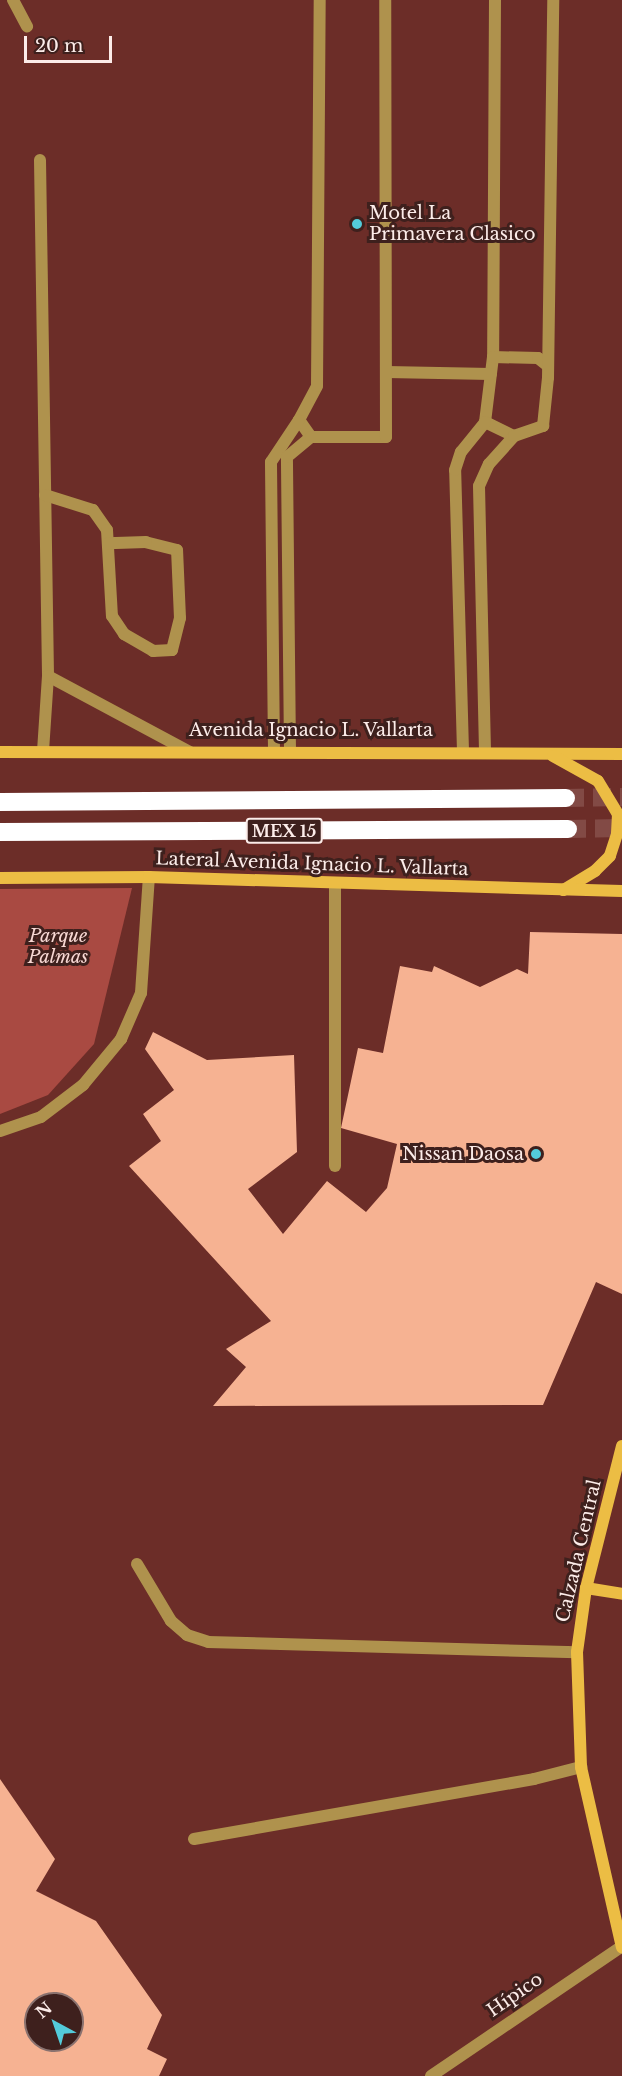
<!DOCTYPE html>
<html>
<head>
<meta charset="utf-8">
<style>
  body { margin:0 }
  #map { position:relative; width:622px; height:2076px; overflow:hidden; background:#6c2d28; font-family:"Libre Baskerville",serif }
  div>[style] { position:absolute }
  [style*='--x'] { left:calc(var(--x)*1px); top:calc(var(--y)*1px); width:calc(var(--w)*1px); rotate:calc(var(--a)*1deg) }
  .green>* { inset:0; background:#a94a42 }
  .building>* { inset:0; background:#f6b292 }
  .highway-tunnel>* { height:18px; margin-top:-9px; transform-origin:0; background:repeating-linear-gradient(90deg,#824a45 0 18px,transparent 0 27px) }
  .lane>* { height:12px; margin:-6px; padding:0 6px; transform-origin:6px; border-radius:6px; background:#af924d }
  .street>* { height:12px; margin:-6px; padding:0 6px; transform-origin:6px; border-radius:6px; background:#af924d }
  .secondary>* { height:12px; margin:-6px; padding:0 6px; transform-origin:6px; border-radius:6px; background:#ecbd44 }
  .highway>* { height:18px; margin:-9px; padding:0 9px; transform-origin:9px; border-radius:9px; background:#fff }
  .dots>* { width:16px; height:16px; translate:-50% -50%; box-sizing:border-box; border:3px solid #3e201d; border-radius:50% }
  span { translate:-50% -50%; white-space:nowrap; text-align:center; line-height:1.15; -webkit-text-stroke:6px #3e201d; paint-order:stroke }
  .shield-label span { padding:2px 4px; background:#3e201d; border:2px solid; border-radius:4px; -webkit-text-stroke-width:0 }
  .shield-label { font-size:16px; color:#fcece9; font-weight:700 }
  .poi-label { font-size:18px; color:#fcece9 }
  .left { translate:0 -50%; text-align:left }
  .right { translate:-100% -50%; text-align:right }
  .street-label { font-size:18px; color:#fcece9 }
  .park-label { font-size:18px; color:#f8d8d4; font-style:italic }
  .north { position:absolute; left:24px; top:1992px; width:60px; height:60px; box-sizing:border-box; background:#3e201d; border:2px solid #8a726f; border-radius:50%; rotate:320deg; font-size:16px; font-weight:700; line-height:24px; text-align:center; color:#fcece9 }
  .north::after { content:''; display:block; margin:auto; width:21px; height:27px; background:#53cbda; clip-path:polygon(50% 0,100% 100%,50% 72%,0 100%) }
  .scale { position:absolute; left:24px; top:36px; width:88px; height:27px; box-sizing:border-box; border:3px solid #fcece9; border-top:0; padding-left:8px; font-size:18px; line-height:21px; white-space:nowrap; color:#fcece9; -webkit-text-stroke:4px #3e201d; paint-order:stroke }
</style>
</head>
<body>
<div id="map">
  <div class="green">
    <i style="clip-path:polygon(132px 888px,94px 1044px,48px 1095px,0 1114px,0 889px)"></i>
  </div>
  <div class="building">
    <i style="clip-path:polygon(530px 932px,622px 934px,622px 1294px,596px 1282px,543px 1405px,213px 1406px,246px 1367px,226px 1349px,271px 1321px,129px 1166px,161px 1141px,143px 1114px,174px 1090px,145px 1049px,153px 1032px,207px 1060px,294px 1055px,297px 1152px,248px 1189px,283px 1234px,327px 1181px,366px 1212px,387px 1188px,397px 1144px,341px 1128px,358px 1048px,383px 1053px,400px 966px,432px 972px,434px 966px,480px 987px,517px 969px,528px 974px)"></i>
    <i style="clip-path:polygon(evenodd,0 1779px,55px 1859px,36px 1891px,96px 1921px,162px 2015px,147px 2049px,167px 2059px,159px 2076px,0 2076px,0 1779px,36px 2004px,72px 2004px,72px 2040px,36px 2040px,36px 2004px)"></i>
  </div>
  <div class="highway-tunnel">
    <i style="--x:566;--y:798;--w:56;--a:-1"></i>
    <i style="--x:568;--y:829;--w:54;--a:-1.1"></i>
  </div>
  <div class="lane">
    <i style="--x:495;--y:0;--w:357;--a:90.3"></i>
    <i style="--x:493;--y:357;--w:65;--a:97"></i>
    <i style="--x:485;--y:422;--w:32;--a:26"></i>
    <i style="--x:40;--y:160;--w:516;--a:89.11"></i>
    <i style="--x:48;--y:676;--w:76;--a:93.8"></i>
    <i style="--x:493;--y:357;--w:45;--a:1.3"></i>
    <i style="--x:538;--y:358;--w:13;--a:39"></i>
    <i style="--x:387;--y:372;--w:104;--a:1.1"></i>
    <i style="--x:311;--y:437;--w:21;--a:-125"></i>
    <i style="--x:299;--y:420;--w:38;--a:-62"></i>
    <i style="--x:317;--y:386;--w:386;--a:-89.6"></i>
    <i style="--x:45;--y:495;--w:50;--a:17.4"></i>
    <i style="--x:93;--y:510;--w:24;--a:55"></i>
    <i style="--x:107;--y:530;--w:86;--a:86.7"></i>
    <i style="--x:112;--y:616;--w:22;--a:56"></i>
    <i style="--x:124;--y:634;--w:34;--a:30"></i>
    <i style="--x:153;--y:651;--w:19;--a:-3"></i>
    <i style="--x:172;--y:650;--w:33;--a:-76"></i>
    <i style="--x:180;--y:618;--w:68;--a:-92.5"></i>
    <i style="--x:177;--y:550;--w:32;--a:-166"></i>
    <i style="--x:146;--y:542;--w:38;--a:178"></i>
    <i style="--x:48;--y:676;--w:161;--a:28.2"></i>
    <i style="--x:274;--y:751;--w:289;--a:-90.6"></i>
    <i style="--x:271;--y:462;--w:50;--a:-56.3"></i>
    <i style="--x:290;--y:751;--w:294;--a:-90.6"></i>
    <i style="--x:287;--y:457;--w:31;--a:-40"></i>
    <i style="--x:311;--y:437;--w:75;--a:0"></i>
    <i style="--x:386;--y:437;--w:437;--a:-90.1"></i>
    <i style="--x:463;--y:751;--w:281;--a:-91.6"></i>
    <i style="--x:455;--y:470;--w:19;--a:-72"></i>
    <i style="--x:461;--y:452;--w:38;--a:-51"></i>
    <i style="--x:485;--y:751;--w:265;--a:-91.3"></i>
    <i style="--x:479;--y:486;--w:24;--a:-66"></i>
    <i style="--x:489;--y:464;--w:38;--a:-48"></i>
    <i style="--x:514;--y:436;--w:31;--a:-19"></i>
    <i style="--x:543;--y:426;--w:48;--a:-84.1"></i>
    <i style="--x:548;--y:378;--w:378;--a:-89.2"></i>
    <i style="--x:335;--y:883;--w:283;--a:90"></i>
    <i style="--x:137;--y:1564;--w:66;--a:59.2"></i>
    <i style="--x:171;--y:1621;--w:21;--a:41"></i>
    <i style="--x:187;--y:1635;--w:22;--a:18"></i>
    <i style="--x:208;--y:1642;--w:369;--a:1.6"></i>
    <i style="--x:194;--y:1839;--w:345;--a:-10"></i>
    <i style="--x:534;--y:1779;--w:49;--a:-14.3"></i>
  </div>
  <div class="street">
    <i style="--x:13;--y:0;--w:30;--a:62"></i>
    <i style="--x:0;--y:1131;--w:43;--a:-18.9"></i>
    <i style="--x:41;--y:1117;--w:53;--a:-37.3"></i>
    <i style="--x:83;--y:1085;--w:60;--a:-50.4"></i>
    <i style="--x:121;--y:1039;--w:50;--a:-66.5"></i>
    <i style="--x:141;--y:993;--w:116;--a:-86.1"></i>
    <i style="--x:431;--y:2076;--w:231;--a:-34.2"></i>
  </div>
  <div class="secondary">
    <i style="--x:0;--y:752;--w:622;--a:0.18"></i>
    <i style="--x:553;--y:756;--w:51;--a:29.1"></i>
    <i style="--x:598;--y:781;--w:39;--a:59"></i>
    <i style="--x:618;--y:814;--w:20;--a:93"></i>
    <i style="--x:617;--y:834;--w:23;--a:108"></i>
    <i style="--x:610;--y:856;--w:21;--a:135"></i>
    <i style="--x:595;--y:871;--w:37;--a:149"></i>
    <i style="--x:0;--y:878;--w:149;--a:-0.4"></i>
    <i style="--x:149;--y:877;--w:473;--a:1.7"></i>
    <i style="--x:622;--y:1446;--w:146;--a:104.2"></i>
    <i style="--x:586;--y:1588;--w:65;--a:98"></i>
    <i style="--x:577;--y:1652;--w:115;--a:88"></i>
    <i style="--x:581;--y:1767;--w:185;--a:77.2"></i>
    <i style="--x:586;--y:1588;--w:36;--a:9"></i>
  </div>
  <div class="highway">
    <i style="--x:0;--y:802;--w:566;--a:-0.4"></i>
    <i style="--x:0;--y:832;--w:568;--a:-0.3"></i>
  </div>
  <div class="dots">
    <i style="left:357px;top:224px;background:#53cbda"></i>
    <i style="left:536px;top:1154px;background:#53cbda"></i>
  </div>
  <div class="shield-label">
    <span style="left:284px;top:831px">MEX 15</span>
  </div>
  <div class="poi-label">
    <span class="left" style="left:369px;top:224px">Motel La<br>Primavera Clasico</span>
    <span class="right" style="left:524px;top:1154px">Nissan Daosa</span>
  </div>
  <div class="street-label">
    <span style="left:311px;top:730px">Avenida Ignacio L. Vallarta</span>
    <span style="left:312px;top:864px;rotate:2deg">Lateral Avenida Ignacio L. Vallarta</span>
    <span style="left:579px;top:1551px;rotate:-77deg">Calzada Central</span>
    <span style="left:515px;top:1995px;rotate:-35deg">Hípico</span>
  </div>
  <div class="park-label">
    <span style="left:58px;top:947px">Parque<br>Palmas</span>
  </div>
  <div class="north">N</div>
  <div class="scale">20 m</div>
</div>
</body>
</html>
